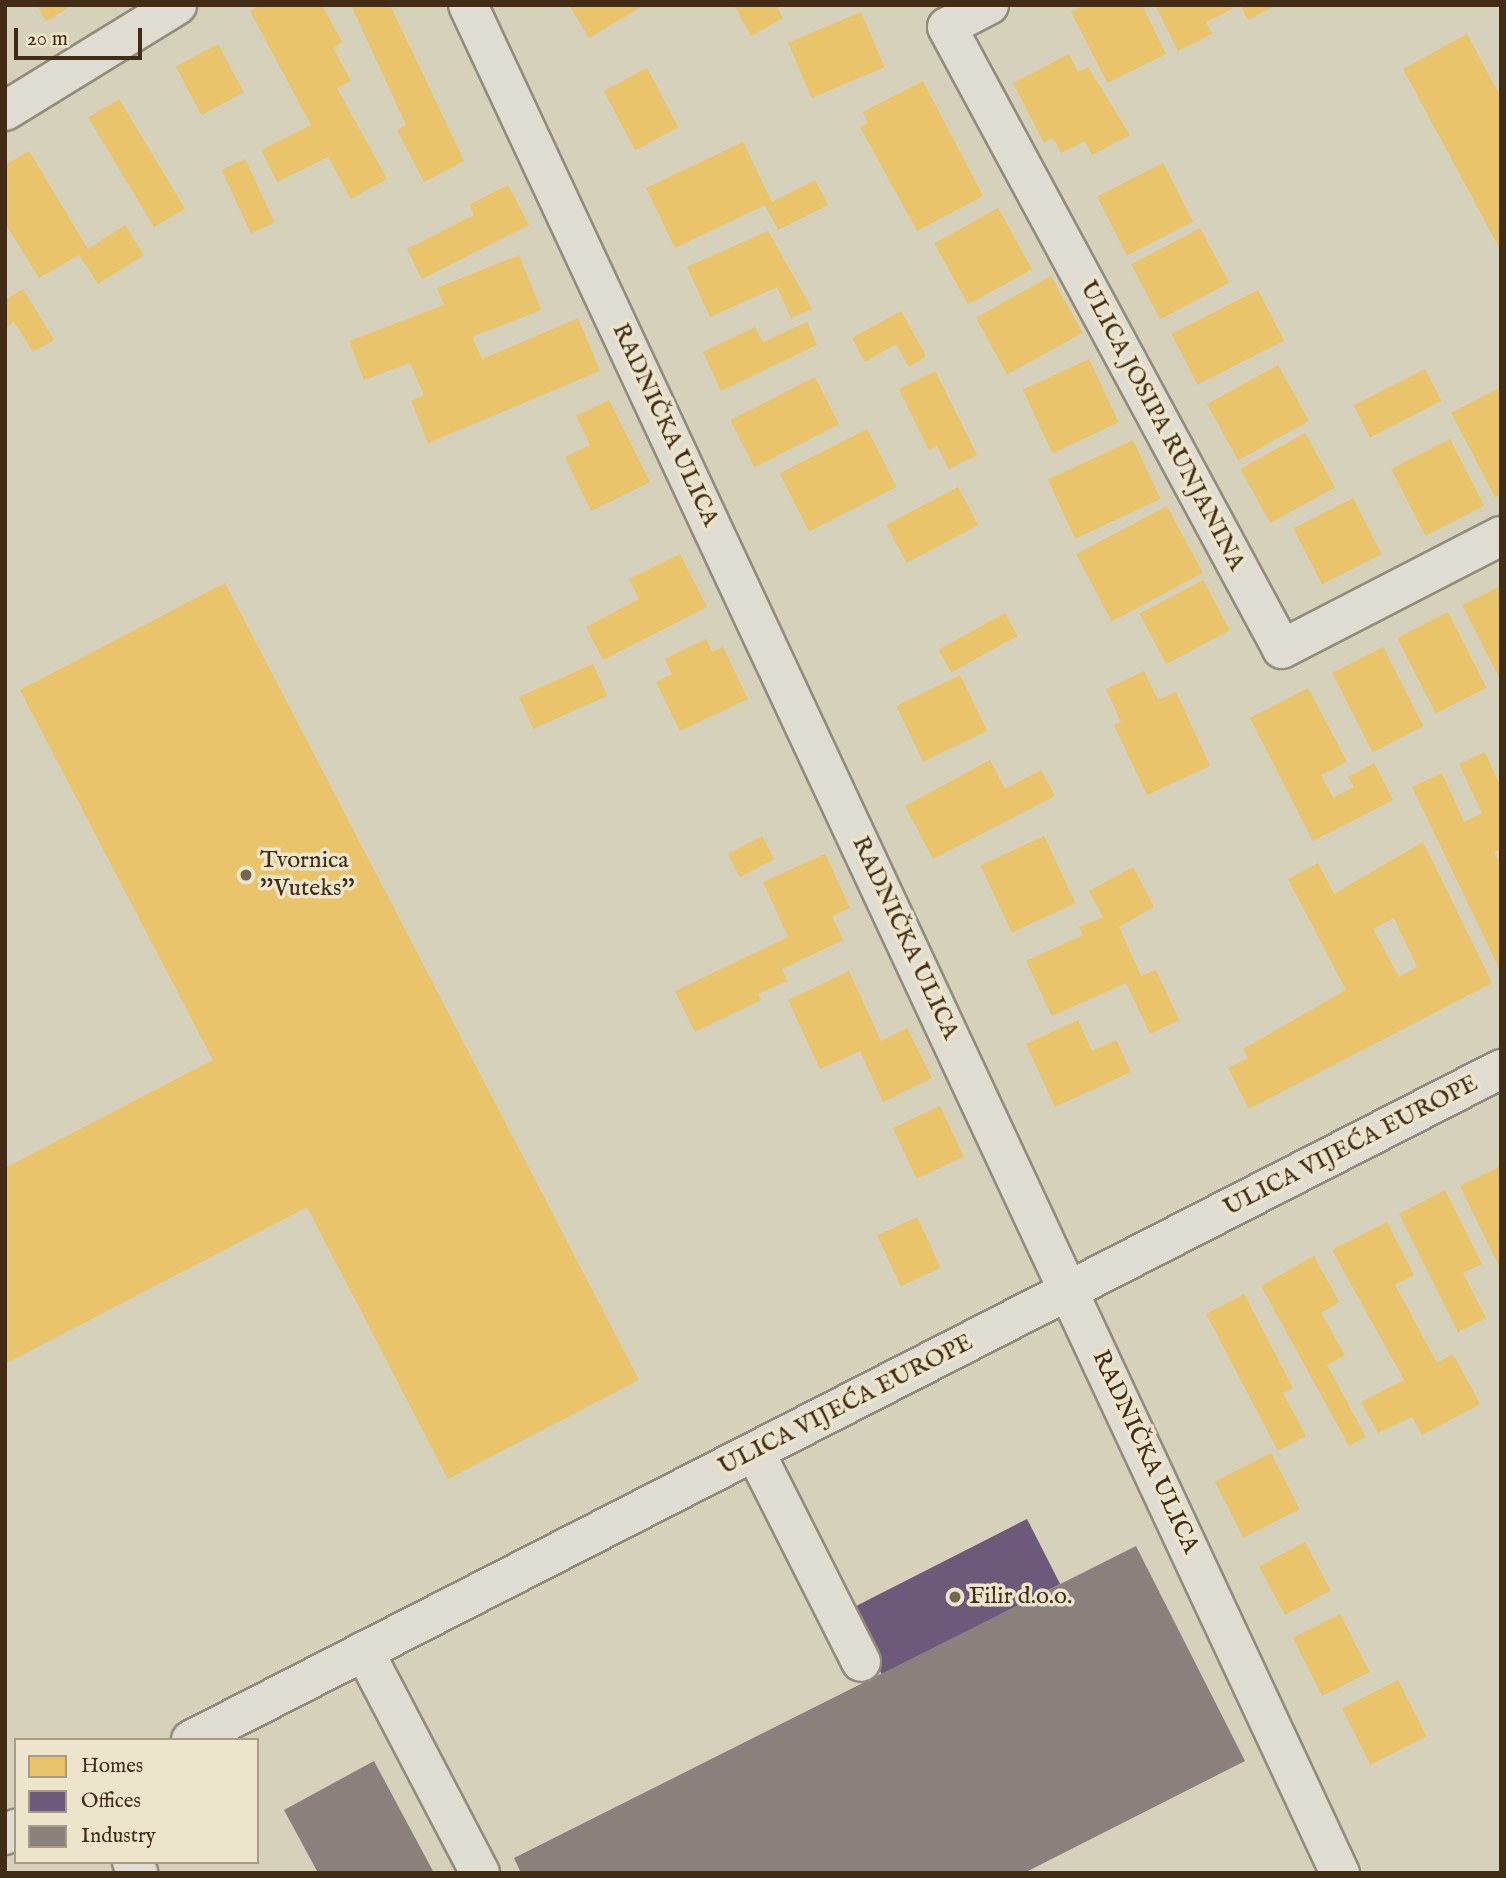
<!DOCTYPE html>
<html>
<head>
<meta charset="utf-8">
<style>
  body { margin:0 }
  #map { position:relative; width:1506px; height:1878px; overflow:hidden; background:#d6d1bb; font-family:"IM FELL English",serif }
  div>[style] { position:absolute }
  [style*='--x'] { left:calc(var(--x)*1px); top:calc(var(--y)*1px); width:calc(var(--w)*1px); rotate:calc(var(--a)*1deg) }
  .homes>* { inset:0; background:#e9c46a; transform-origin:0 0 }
  .offices>* { inset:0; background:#6d597a; transform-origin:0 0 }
  .industry>* { inset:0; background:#8a817c }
  .roads { filter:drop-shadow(2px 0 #928c7d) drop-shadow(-2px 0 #928c7d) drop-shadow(0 2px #928c7d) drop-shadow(0 -2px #928c7d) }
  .minor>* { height:38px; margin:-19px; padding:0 19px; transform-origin:19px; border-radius:19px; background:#dfddd2 }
  .dots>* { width:19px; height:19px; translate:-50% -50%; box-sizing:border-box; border:4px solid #ece5cb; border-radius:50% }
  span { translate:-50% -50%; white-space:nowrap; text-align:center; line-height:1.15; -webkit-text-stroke:7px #ece5cb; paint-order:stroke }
  .street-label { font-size:24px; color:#422c16 }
  .poi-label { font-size:24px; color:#422c16 }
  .left { translate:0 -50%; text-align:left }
  .frame { position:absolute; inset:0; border:7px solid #422c16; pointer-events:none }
  .legend { position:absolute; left:14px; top:1738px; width:245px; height:126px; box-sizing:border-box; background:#ece5cb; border:2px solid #a89b83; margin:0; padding:9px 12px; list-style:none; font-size:21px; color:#422c16 }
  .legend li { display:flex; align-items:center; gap:14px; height:35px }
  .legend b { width:35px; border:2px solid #a89b83 }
  .scale { position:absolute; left:14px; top:28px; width:128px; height:32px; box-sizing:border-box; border:4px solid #422c16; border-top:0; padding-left:9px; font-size:21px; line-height:24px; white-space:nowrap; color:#422c16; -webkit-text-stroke:5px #ece5cb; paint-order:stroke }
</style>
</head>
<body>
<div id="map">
  <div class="homes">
    <i style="clip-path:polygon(37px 5px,73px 5px,46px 21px)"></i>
    <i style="clip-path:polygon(261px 5px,322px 5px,342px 42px,333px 48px,351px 81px,337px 88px,387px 179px,351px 199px,328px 157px,277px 182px,261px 150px,311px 125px,250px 11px)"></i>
    <i style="clip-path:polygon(351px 5px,390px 5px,464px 161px,424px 182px,397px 130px,406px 125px)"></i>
    <i style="clip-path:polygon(569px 5px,644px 5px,589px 38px)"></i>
    <i style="clip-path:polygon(734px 5px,776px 5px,783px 18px,751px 36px)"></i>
    <i style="clip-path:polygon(1084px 5px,1142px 5px,1166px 54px,1107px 83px,1071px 12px)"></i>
    <i style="clip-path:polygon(1155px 5px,1230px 5px,1232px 9px,1206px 22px,1212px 34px,1178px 51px)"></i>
    <i style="clip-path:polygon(1240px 5px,1277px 5px,1248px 20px)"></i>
    <i style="left:861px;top:12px;width:60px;height:79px;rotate:67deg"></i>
    <i style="clip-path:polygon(1467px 34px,1501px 98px,1501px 251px,1403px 69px)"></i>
    <i style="left:218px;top:44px;width:55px;height:48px;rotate:62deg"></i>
    <i style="clip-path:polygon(1069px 54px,1078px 72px,1088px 67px,1130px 135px,1092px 155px,1085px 141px,1061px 153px,1053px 138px,1044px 143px,1013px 83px)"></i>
    <i style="left:647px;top:68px;width:67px;height:49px;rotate:62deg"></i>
    <i style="clip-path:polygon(923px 81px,983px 196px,917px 231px,860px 127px,868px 123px,863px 112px)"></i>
    <i style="left:119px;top:99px;width:128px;height:36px;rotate:59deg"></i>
    <i style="clip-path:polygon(743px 142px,772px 202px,815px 180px,828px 205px,778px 230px,765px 205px,675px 248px,646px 188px)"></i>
    <i style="clip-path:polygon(29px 151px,88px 249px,125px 225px,144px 255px,98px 284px,79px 255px,39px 278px,5px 223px,5px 165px)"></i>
    <i style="left:245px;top:159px;width:70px;height:26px;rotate:65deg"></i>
    <i style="left:1163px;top:163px;width:66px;height:74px;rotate:63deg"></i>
    <i style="clip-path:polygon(508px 185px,529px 225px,422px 279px,407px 249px,474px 215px,469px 205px)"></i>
    <i style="left:998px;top:208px;width:70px;height:73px;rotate:61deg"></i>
    <i style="left:1200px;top:228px;width:62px;height:78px;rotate:62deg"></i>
    <i style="clip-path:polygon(768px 231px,812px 309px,791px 318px,777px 287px,710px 317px,687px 267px)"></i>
    <i style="clip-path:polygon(519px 255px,541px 310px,472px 337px,482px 359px,578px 318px,600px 371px,428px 443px,411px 401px,424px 395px,410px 363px,364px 380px,349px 341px,444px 305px,437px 288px)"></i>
    <i style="left:1051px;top:276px;width:65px;height:86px;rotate:61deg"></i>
    <i style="clip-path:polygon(23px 289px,54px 340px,33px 352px,14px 322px,5px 328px,5px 300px)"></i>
    <i style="left:1258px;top:290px;width:57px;height:97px;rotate:63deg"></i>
    <i style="clip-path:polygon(901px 311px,926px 356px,909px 367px,896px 344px,865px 362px,852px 338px)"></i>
    <i style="clip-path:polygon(807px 322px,817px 345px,721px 391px,703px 352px,755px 327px,763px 342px)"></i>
    <i style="left:1089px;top:359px;width:70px;height:73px;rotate:65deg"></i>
    <i style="left:1278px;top:365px;width:64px;height:81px;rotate:61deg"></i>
    <i style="left:1425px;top:369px;width:36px;height:80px;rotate:63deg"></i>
    <i style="clip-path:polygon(935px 371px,977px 455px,949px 469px,937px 446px,929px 450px,899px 389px)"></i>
    <i style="left:815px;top:377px;width:53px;height:95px;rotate:63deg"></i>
    <i style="clip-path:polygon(1501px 387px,1501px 494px,1495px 497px,1451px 413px)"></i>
    <i style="clip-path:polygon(609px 400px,650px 482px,591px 511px,565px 457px,590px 445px,576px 416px)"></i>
    <i style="left:867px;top:429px;width:65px;height:98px;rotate:63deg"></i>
    <i style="left:1305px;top:433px;width:62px;height:74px;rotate:61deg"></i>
    <i style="left:1450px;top:439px;width:75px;height:66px;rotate:63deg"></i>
    <i style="left:1133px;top:440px;width:65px;height:94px;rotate:65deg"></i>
    <i style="left:958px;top:487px;width:43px;height:81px;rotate:62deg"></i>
    <i style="left:1353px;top:498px;width:63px;height:67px;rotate:63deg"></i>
    <i style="left:1167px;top:506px;width:76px;height:103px;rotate:62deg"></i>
    <i style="clip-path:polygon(680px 554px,707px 607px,603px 660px,586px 627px,639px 599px,629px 579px)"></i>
    <i style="left:1203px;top:580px;width:57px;height:72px;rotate:62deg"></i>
    <i style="clip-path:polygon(225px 583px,639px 1380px,448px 1479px,307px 1207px,5px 1364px,5px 1168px,213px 1060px,20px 690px)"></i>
    <i style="clip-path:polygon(1501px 586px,1501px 681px,1462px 605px)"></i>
    <i style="left:1448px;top:612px;width:85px;height:57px;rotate:63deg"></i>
    <i style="left:1005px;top:613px;width:26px;height:76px;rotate:61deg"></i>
    <i style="clip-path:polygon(706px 639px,712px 652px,723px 647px,748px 699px,680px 731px,656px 682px,672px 674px,665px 659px)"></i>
    <i style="left:1383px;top:647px;width:89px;height:57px;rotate:63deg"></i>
    <i style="left:593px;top:664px;width:35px;height:81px;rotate:66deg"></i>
    <i style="clip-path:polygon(1144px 671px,1158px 700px,1176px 692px,1210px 766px,1147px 795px,1114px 725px,1121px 722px,1106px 689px)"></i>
    <i style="left:960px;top:675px;width:62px;height:71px;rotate:64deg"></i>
    <i style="clip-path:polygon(1308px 688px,1347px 762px,1321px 775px,1333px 798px,1354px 787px,1348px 777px,1374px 763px,1393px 800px,1313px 841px,1250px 718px)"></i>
    <i style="clip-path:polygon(1485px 752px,1501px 788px,1501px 849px,1494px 852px,1501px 866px,1501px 972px,1412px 787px,1442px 773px,1464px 822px,1482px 813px,1459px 764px)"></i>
    <i style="clip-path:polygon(990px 760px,1005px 789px,1041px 770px,1055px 796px,933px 859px,905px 806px)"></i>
    <i style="left:762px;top:836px;width:26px;height:39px;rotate:62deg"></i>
    <i style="left:1044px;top:836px;width:74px;height:70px;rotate:65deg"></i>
    <i style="clip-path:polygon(evenodd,1423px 842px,1492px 983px,1249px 1109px,1228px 1068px,1248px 1058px,1243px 1049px,1346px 990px,1288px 879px,1318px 863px,1334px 894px,1423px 842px,1394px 918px,1417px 967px,1399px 977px,1373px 929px,1394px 918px)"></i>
    <i style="clip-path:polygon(825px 854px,850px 908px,832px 916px,843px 940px,782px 969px,787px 981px,758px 994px,761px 1000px,695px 1032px,675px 991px,788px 937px,763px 882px)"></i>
    <i style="clip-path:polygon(1133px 867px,1154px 907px,1119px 927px,1141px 976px,1156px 970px,1179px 1020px,1150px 1034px,1126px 983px,1052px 1016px,1026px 961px,1083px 935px,1079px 927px,1103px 917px,1089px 891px)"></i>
    <i style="clip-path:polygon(849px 971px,881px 1041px,907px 1028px,932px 1078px,883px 1102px,860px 1051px,820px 1069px,788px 1000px)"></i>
    <i style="clip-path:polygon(1078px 1020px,1092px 1051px,1116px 1040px,1131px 1072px,1055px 1107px,1026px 1044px)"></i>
    <i style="left:940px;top:1106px;width:56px;height:52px;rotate:65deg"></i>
    <i style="clip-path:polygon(1501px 1166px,1501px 1270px,1460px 1186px)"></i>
    <i style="clip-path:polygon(1445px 1190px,1482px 1264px,1463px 1273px,1486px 1318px,1458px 1332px,1399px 1214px)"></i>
    <i style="left:917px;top:1217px;width:56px;height:44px;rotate:65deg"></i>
    <i style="clip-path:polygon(1387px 1222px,1414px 1275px,1395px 1285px,1437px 1363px,1453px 1354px,1480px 1404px,1422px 1435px,1412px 1417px,1378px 1433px,1361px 1402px,1404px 1380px,1332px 1250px)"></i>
    <i style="clip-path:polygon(1314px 1256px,1339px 1302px,1321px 1313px,1345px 1355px,1327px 1365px,1366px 1437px,1349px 1446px,1261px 1286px)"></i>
    <i style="clip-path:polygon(1244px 1294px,1293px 1388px,1283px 1393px,1306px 1436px,1278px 1451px,1206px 1314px)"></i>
    <i style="left:1271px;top:1453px;width:63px;height:63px;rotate:63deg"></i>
    <i style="left:1305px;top:1542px;width:55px;height:52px;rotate:62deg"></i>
    <i style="left:1340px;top:1614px;width:65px;height:53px;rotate:63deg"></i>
    <i style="left:1398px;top:1680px;width:63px;height:63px;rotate:63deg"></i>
  </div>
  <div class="offices">
    <i style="left:1027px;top:1519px;width:73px;height:200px;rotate:63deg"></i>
  </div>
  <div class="industry">
    <i style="clip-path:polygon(1136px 1546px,1245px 1761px,1024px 1873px,521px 1873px,514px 1858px)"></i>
    <i style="clip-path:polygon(374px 1761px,434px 1873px,318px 1873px,284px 1810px)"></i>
  </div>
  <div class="roads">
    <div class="minor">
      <i style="--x:468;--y:5;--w:2062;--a:64.98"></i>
      <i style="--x:989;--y:5;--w:47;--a:152.4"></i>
      <i style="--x:947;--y:27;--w:706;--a:61.69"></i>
      <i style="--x:1282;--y:649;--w:246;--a:-27.3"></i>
      <i style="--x:5;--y:111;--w:202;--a:-31.6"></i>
      <i style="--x:755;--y:1452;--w:235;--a:63.2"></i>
      <i style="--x:364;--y:1651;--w:250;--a:62.4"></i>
      <i style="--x:191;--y:1740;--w:1472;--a:-27.12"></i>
      <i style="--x:5;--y:1835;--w:13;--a:-29"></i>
      <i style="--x:132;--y:1862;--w:13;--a:61"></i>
    </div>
  </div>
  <div class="dots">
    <i style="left:246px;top:875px;background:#766650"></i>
    <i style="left:955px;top:1597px;background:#766650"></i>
  </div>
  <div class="street-label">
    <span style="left:665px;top:425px;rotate:65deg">RADNIČKA ULICA</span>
    <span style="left:1162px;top:426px;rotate:62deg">ULICA JOSIPA RUNJANINA</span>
    <span style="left:905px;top:938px;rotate:65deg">RADNIČKA ULICA</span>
    <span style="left:1351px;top:1146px;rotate:-27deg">ULICA VIJEĆA EUROPE</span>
    <span style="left:846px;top:1405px;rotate:-27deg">ULICA VIJEĆA EUROPE</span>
    <span style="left:1145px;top:1452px;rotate:65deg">RADNIČKA ULICA</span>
  </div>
  <div class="poi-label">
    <span class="left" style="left:260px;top:875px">Tvornica<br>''Vuteks''</span>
    <span class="left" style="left:969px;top:1597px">Filir d.o.o.</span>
  </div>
  <div class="frame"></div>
  <ul class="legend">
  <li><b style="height:19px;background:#e9c46a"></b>Homes</li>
  <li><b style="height:19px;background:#6d597a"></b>Offices</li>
  <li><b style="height:19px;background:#8a817c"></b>Industry</li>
  </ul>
  <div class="scale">20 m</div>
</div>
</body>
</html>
